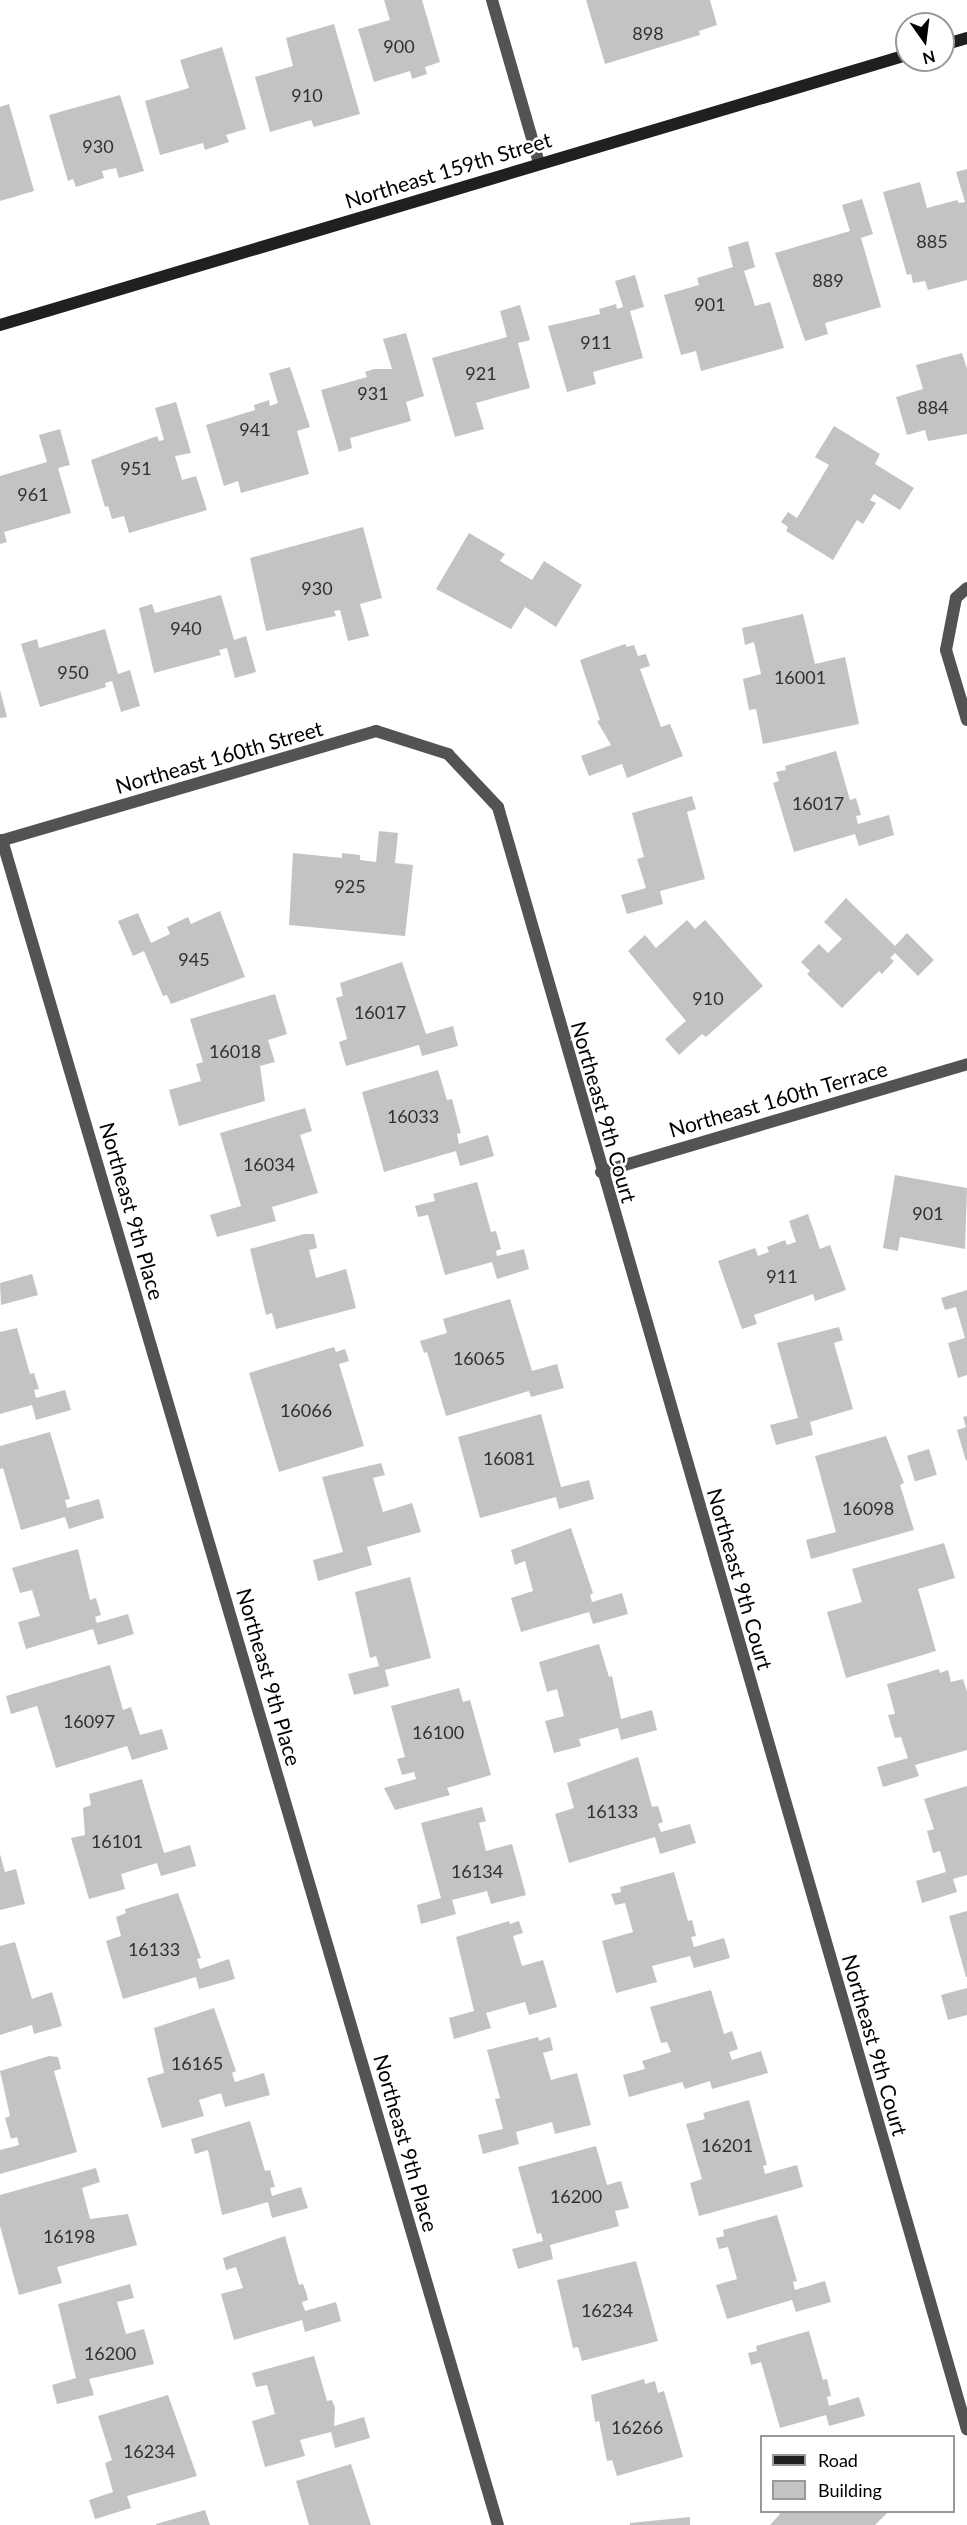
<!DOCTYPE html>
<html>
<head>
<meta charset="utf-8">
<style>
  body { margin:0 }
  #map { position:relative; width:967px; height:2525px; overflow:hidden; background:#fff; font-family:Lato,sans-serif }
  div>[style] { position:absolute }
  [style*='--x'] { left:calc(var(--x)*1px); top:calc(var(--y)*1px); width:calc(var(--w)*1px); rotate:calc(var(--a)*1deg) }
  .building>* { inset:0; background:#c3c3c3; transform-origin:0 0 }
  .street>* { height:12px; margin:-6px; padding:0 6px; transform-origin:6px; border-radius:6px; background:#535353 }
  .secondary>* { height:12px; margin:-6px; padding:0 6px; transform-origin:6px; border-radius:6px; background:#202020 }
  span { translate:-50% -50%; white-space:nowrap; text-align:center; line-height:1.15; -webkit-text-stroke:5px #fff; paint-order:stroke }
  .number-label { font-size:18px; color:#313131 }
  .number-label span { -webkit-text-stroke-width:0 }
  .street-label { font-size:21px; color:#000 }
  .legend { position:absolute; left:760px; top:2435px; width:195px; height:78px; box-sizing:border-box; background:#fff; border:2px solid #999; margin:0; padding:8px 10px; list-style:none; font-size:18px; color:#000 }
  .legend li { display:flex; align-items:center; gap:12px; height:30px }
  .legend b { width:30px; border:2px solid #999 }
  .north { position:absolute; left:895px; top:12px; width:60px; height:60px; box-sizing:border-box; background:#fff; border:2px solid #999; border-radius:50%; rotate:166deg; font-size:16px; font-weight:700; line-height:24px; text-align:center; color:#000 }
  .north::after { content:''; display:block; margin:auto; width:21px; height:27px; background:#000; clip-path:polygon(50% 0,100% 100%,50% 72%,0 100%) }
</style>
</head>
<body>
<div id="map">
  <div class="building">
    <i style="clip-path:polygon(384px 0,422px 0,440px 62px,425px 67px,427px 74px,412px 79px,410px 71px,374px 82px,358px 29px,390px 20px)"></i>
    <i style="clip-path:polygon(586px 0,710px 0,717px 25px,699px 31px,700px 35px,605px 64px)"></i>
    <i style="clip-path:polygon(334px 24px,360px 114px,314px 127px,311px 120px,270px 132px,255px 77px,293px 66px,286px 38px)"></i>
    <i style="clip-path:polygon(222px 47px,246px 129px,226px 135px,229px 142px,205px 150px,203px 143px,160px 155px,145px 101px,189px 88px,180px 60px)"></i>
    <i style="clip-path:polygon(120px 95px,144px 171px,119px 178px,116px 168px,102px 171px,104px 178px,76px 187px,73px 179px,68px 181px,49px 115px)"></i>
    <i style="clip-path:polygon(9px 104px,34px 191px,0 201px,0 107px)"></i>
    <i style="clip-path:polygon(967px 169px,967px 280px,928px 290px,925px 281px,913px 283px,911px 274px,907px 275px,883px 192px,920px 182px,927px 208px,957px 200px,959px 203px,965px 202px,956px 172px)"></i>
    <i style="clip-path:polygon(862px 199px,873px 234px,861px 238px,881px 307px,825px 323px,828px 334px,805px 341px,775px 253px,850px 231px,842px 205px)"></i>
    <i style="clip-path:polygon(748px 241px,755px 267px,744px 271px,755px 306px,770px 302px,784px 348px,701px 371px,696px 351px,681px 355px,664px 295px,699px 285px,697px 278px,733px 267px,728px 247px)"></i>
    <i style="clip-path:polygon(635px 275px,644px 307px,630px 311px,643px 358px,593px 372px,596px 384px,567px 392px,548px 326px,600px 314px,599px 309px,616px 304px,617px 309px,623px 307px,615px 281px)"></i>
    <i style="clip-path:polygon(520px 305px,530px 340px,518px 343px,530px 388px,476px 403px,484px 429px,455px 437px,432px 358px,507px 337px,500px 311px)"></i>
    <i style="clip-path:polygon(406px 333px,424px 396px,406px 402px,411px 421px,350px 438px,352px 448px,339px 452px,321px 390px,367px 377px,365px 372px,374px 369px,392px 369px,383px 339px)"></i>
    <i style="clip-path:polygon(962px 353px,967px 369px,967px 434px,928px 441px,925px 430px,907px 435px,896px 397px,923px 389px,916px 365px)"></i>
    <i style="clip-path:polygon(290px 367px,310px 427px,297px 431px,309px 474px,241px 493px,238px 481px,224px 486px,206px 425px,255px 410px,254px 405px,269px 400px,270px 406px,278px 403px,269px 373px)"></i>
    <i style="clip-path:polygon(176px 402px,191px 453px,175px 456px,182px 480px,196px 476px,207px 510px,129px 533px,124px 516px,112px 519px,108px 506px,105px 507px,91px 460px,157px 436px,159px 441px,164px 440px,155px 408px)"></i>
    <i style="clip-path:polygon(834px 426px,880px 454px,875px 464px,914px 488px,900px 510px,874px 494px,870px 500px,876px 503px,863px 524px,857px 520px,833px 560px,786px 531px,788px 527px,781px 522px,788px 512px,797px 518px,829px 465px,815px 457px)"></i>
    <i style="clip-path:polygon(60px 429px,70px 465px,58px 468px,71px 513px,4px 532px,7px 542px,0 544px,0 476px,47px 462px,39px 435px)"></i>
    <i style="clip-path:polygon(363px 527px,382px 598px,360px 604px,369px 636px,348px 641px,340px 610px,334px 611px,336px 616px,266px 631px,250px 558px)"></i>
    <i style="clip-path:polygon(469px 533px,505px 554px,500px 561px,532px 580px,544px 561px,582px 585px,556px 627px,525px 607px,511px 629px,436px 589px)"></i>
    <i style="clip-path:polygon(221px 595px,234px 640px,246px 636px,256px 672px,235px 678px,227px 648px,219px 650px,221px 655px,154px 673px,139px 608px,152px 604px,155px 613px)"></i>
    <i style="clip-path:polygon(803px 614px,815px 664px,845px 657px,859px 724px,763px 744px,756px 709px,749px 710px,743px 679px,761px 674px,754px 642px,745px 645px,742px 628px)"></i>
    <i style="clip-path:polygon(105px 629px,118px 674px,130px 670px,140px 706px,121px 712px,112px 681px,105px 683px,106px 687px,40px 707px,21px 644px,37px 639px,39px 648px)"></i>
    <i style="clip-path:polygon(625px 644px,627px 647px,634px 645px,638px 656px,646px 654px,650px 666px,640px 669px,661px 727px,670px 724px,683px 756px,627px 778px,622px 764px,589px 776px,581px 756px,611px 745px,597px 721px,600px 720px,580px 660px)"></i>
    <i style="clip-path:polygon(0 690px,7px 717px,0 718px)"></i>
    <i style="clip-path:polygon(836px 751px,850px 800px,856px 798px,861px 815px,856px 816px,858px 824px,889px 815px,894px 835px,859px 846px,855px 834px,794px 852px,773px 783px,779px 781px,776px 772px,786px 770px,785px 766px)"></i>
    <i style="clip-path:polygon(692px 796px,696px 809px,687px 812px,705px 879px,660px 891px,663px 904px,627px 914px,621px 895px,646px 888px,637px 859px,644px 857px,632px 813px)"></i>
    <i style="clip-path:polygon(379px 831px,398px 833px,395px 863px,413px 865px,405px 936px,289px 925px,293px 853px,342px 858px,342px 853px,360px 855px,360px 860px,376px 862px)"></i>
    <i style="clip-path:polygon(846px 898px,895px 946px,907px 933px,934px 960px,918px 976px,895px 953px,890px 958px,894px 961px,882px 974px,879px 971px,842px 1008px,807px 974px,810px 971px,801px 962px,819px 944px,828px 953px,842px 939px,824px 922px)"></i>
    <i style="clip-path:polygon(220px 911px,245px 977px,171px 1004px,167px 995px,163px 996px,144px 951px,133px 956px,118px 921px,138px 913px,151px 943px,170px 934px,167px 927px,188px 917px,191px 924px)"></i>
    <i style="clip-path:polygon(687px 920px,695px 929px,705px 920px,763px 986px,706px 1037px,702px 1034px,679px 1055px,665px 1039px,686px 1021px,628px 951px,645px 935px,656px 948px)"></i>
    <i style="clip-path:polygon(402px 962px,426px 1034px,453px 1026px,458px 1046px,422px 1056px,419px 1045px,346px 1066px,339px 1042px,347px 1039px,336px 998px,343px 996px,340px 983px)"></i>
    <i style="clip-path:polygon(275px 994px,287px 1034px,268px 1040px,275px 1062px,260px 1066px,265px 1101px,179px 1126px,169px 1090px,201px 1081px,196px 1064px,203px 1062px,190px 1019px)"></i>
    <i style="clip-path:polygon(438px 1070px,447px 1100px,452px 1099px,461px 1133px,457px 1134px,459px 1144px,488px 1135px,494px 1156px,460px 1166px,456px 1151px,384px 1172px,362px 1092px)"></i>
    <i style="clip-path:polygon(305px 1108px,312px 1131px,300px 1135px,318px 1193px,272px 1207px,276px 1221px,217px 1237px,210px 1215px,241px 1206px,220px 1133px)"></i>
    <i style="clip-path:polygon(895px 1175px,967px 1188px,965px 1249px,900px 1237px,898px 1251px,883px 1248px)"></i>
    <i style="clip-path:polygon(477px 1182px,491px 1232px,496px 1231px,501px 1249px,496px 1251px,497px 1256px,524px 1249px,529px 1269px,497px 1279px,492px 1262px,445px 1275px,428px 1215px,418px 1217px,415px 1206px,435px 1201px,433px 1194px)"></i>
    <i style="clip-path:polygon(808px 1214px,820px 1249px,830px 1245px,846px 1290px,815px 1301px,813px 1294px,754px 1315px,757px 1324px,742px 1329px,718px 1261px,755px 1248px,758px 1256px,769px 1252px,767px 1247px,785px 1240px,787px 1245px,796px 1242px,789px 1221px)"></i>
    <i style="clip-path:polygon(304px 1234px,314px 1234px,317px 1248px,309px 1250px,316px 1278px,346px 1269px,356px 1308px,276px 1329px,272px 1313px,266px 1315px,250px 1249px)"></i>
    <i style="clip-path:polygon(32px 1274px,38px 1295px,1px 1305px,0 1283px)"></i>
    <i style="clip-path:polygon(967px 1290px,967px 1375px,958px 1378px,948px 1343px,965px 1338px,956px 1307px,945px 1310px,941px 1298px)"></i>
    <i style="clip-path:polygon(510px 1299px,532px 1371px,557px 1364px,564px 1388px,531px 1397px,529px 1391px,446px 1416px,427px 1352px,424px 1353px,420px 1341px,447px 1333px,443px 1319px)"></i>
    <i style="clip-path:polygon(839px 1327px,843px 1340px,834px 1343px,853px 1409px,810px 1422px,813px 1435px,776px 1445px,770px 1425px,798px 1418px,777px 1343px)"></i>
    <i style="clip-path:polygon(17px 1328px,30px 1374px,34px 1373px,39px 1389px,34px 1390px,36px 1398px,65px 1390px,71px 1410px,36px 1420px,32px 1405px,0 1414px,0 1332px)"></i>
    <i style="clip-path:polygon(334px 1347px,336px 1352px,345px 1349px,349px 1361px,339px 1364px,364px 1446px,279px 1472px,249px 1373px)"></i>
    <i style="clip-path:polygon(541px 1414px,561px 1487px,589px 1480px,594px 1499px,559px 1509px,556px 1497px,480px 1518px,458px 1437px)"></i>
    <i style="clip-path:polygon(967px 1416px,967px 1460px,966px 1461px,957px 1430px,966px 1427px,963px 1417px)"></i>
    <i style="clip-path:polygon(50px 1432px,70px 1499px,65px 1500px,67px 1508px,99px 1499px,104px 1518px,69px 1529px,65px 1517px,21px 1530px,3px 1468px,0 1469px,0 1446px)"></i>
    <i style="clip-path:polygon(886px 1436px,904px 1483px,900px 1485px,914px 1530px,811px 1559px,806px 1540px,836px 1532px,815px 1456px)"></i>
    <i style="left:929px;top:1449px;width:27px;height:23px;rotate:73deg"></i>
    <i style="clip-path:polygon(381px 1463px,385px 1475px,373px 1478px,383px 1512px,412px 1503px,421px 1532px,367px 1547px,372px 1565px,318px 1581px,313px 1560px,343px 1552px,322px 1477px)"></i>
    <i style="clip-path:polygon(571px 1528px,593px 1593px,590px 1595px,592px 1602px,622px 1593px,628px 1614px,593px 1624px,589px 1612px,521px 1632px,511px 1598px,533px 1591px,525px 1561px,515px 1565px,511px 1550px)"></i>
    <i style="clip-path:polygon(944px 1543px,955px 1578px,918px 1589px,936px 1651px,846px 1678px,827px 1612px,862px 1602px,852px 1569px)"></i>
    <i style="clip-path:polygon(78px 1549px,90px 1600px,96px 1598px,101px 1615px,95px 1617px,97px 1623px,128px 1614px,134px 1634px,98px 1645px,93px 1629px,26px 1649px,18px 1622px,40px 1616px,32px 1590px,20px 1593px,12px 1568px)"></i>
    <i style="clip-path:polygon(410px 1577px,431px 1658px,385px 1670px,389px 1686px,354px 1695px,348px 1674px,379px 1666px,376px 1656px,370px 1658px,355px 1592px)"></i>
    <i style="clip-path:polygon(599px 1644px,609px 1677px,612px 1676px,621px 1719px,652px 1710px,657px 1730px,621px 1740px,618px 1728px,579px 1739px,581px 1746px,554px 1753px,545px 1721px,564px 1716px,557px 1689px,547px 1692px,539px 1662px)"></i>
    <i style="clip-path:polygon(110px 1665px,123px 1710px,131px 1707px,140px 1735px,162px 1729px,168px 1749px,132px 1760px,127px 1746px,56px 1768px,37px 1706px,11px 1714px,6px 1696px)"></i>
    <i style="clip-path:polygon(939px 1669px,940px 1673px,948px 1670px,951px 1682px,963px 1679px,967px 1692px,967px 1750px,915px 1765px,919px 1776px,883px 1787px,877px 1767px,908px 1758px,901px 1737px,895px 1738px,888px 1715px,895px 1714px,887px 1684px)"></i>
    <i style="clip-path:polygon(459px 1688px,463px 1702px,470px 1700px,491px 1775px,447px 1788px,450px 1795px,395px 1810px,384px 1788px,416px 1779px,414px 1772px,402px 1775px,397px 1759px,405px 1757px,391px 1706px)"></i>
    <i style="clip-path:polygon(638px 1757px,652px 1807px,658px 1806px,663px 1822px,658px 1824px,661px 1832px,690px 1824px,696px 1843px,660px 1854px,655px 1837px,569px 1863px,555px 1814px,574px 1808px,567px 1783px)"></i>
    <i style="clip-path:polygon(142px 1779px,164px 1853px,190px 1845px,196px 1866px,161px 1876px,157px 1863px,121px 1874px,125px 1889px,89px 1899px,71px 1838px,85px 1835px,83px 1808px,91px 1805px,89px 1794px)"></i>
    <i style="clip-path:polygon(967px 1786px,967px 1875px,953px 1879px,957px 1892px,922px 1903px,916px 1881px,946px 1872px,940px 1851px,933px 1853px,927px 1831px,934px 1829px,924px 1799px)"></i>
    <i style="clip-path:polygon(482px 1807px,486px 1821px,479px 1823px,486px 1851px,512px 1844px,526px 1895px,491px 1904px,487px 1891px,452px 1900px,456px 1914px,421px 1924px,417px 1905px,441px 1898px,421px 1823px)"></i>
    <i style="clip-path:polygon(0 1854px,5px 1872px,16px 1869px,25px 1904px,0 1910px)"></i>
    <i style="clip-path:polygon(674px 1872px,688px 1921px,692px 1920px,696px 1936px,691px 1937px,694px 1947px,724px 1938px,730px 1958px,694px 1968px,690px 1956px,652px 1966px,657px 1982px,616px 1993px,602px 1941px,633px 1932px,625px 1903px,615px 1905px,611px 1894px,621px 1892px,620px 1887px)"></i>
    <i style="clip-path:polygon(178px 1893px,201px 1958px,197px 1959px,200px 1969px,229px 1959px,235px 1979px,199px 1989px,196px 1977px,123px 1999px,106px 1941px,121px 1936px,116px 1917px,126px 1913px,125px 1909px)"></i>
    <i style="clip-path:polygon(967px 1911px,967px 1977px,966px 1977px,949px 1916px)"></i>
    <i style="clip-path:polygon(509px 1921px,510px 1924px,519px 1921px,523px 1933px,513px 1936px,522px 1966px,543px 1960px,557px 2007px,529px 2015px,525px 2002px,486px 2013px,491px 2028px,454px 2039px,449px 2018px,474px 2011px,456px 1937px)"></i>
    <i style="clip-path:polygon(15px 1942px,32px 1999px,52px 1992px,62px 2026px,34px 2034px,32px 2025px,0 2035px,0 1946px)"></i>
    <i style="clip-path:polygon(967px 1988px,967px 2015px,948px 2020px,941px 1995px)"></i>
    <i style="clip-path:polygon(711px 1990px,724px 2034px,732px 2031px,738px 2049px,729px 2052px,732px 2060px,761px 2051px,768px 2073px,712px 2089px,710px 2081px,685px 2089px,682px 2082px,629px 2097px,623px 2075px,645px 2069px,642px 2061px,671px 2052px,667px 2042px,661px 2043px,650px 2007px)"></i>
    <i style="clip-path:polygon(214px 2008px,236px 2071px,232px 2073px,235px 2082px,264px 2073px,270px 2095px,225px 2107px,221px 2093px,199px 2100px,204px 2116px,162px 2128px,147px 2078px,164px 2073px,154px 2028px)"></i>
    <i style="clip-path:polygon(538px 2037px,539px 2041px,550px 2037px,553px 2050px,543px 2053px,551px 2080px,577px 2073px,591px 2125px,555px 2134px,552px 2122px,516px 2132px,519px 2144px,483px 2154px,478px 2135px,503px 2129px,495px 2099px,500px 2098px,487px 2050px)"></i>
    <i style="clip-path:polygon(49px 2056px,58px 2057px,61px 2069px,54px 2071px,77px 2152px,0 2174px,0 2150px,19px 2145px,17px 2137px,11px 2139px,5px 2118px,10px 2116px,0 2071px)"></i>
    <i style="clip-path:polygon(749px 2100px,767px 2165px,763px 2166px,765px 2174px,797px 2165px,803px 2187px,699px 2216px,690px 2183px,702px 2179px,686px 2124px,705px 2119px,703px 2113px)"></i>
    <i style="clip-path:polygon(250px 2121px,265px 2171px,270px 2170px,275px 2187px,270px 2188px,272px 2196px,301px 2187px,308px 2208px,272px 2218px,268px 2202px,222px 2215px,208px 2150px,195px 2154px,191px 2139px)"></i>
    <i style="clip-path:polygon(596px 2146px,607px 2185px,621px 2181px,629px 2208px,615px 2211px,619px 2226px,550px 2245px,553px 2259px,518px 2269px,512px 2249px,543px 2241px,541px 2233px,537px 2234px,518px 2167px)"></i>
    <i style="clip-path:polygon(96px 2168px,100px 2182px,82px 2188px,90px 2219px,128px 2214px,137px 2245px,57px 2267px,62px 2283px,19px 2295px,0 2226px,0 2195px)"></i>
    <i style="clip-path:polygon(777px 2215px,797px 2281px,793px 2282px,795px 2290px,825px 2281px,831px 2302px,796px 2312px,792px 2300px,727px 2319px,716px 2285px,737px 2279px,728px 2247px,719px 2249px,716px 2238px,724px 2236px,723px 2230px)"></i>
    <i style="clip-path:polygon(285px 2236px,299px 2285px,303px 2284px,306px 2292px,308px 2300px,302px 2302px,305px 2311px,336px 2302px,341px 2321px,305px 2332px,302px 2320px,234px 2340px,221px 2294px,243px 2288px,236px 2267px,226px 2270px,223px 2258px)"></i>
    <i style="clip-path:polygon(636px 2261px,658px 2341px,582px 2361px,578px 2347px,573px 2348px,557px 2280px)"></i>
    <i style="clip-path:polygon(130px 2284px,134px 2298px,117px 2302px,126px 2334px,144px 2329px,154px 2364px,89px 2379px,94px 2395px,57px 2404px,52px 2385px,76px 2378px,58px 2304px)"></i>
    <i style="clip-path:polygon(809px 2331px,823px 2380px,827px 2379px,831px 2396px,827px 2397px,829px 2406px,859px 2397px,865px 2416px,829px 2426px,826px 2415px,780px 2428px,761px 2362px,751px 2365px,748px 2353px,757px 2351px,756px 2346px)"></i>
    <i style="clip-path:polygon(314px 2356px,327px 2401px,332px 2400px,335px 2408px,334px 2426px,364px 2417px,370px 2438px,335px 2448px,331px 2432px,300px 2440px,305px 2456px,265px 2467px,252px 2421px,275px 2414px,267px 2385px,256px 2387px,252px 2373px)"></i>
    <i style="clip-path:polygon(644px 2379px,645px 2384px,655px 2381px,658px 2393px,664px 2391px,683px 2457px,617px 2476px,612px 2460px,607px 2461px,599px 2421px,595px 2422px,591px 2395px)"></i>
    <i style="clip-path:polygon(168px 2395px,197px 2476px,127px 2496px,131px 2508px,95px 2519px,89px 2500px,113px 2492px,105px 2463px,112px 2460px,98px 2416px)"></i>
    <i style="clip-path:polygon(351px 2464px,371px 2525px,309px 2525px,296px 2481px)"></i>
    <i style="clip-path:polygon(205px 2510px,210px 2525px,156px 2525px,156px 2524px)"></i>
    <i style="clip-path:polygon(777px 2512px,888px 2512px,875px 2525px,770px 2525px,780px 2514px)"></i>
    <i style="clip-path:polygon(690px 2517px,690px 2525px,630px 2525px,630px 2523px)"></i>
  </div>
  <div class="street">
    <i style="--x:492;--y:0;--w:170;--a:73.9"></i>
    <i style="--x:967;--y:588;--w:15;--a:138"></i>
    <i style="--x:956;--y:598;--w:53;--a:100.9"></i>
    <i style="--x:946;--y:650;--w:73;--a:73.3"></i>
    <i style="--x:2;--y:840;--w:1756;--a:73.6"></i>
    <i style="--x:0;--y:841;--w:392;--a:-16.3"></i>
    <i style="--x:376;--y:731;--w:76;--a:17.7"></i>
    <i style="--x:448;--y:754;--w:73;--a:46.7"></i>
    <i style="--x:498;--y:807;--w:1689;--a:73.88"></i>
    <i style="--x:601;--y:1172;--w:382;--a:-16.4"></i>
  </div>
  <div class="secondary">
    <i style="--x:943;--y:45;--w:25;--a:-16"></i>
    <i style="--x:0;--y:325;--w:946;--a:-16.58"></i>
  </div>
  <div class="number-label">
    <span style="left:648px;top:33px">898</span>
    <span style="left:399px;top:46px">900</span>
    <span style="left:307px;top:95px">910</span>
    <span style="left:98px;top:146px">930</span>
    <span style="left:932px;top:241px">885</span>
    <span style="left:828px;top:280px">889</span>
    <span style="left:710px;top:304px">901</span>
    <span style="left:596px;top:342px">911</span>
    <span style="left:481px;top:373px">921</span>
    <span style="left:373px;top:393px">931</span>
    <span style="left:933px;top:407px">884</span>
    <span style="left:255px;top:429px">941</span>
    <span style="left:136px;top:468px">951</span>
    <span style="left:33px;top:494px">961</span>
    <span style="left:317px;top:588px">930</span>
    <span style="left:186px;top:628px">940</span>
    <span style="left:73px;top:672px">950</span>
    <span style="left:800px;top:677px">16001</span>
    <span style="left:818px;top:803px">16017</span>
    <span style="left:350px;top:886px">925</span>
    <span style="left:194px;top:959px">945</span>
    <span style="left:708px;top:998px">910</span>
    <span style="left:380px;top:1012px">16017</span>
    <span style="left:235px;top:1051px">16018</span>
    <span style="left:413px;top:1116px">16033</span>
    <span style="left:269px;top:1164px">16034</span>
    <span style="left:928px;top:1213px">901</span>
    <span style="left:782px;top:1276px">911</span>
    <span style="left:479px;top:1358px">16065</span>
    <span style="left:306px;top:1410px">16066</span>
    <span style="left:509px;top:1458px">16081</span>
    <span style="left:868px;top:1508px">16098</span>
    <span style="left:89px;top:1721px">16097</span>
    <span style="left:438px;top:1732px">16100</span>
    <span style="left:612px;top:1811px">16133</span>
    <span style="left:117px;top:1841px">16101</span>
    <span style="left:477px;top:1871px">16134</span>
    <span style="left:154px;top:1949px">16133</span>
    <span style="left:197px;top:2063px">16165</span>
    <span style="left:727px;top:2145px">16201</span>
    <span style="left:576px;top:2196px">16200</span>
    <span style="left:69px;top:2236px">16198</span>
    <span style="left:607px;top:2310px">16234</span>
    <span style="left:110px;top:2353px">16200</span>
    <span style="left:637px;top:2427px">16266</span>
    <span style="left:149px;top:2451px">16234</span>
  </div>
  <div class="street-label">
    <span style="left:448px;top:170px;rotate:-17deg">Northeast 159th Street</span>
    <span style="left:219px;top:757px;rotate:-16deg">Northeast 160th Street</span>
    <span style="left:778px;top:1099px;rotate:-16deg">Northeast 160th Terrace</span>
    <span style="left:604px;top:1112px;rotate:74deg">Northeast 9th Court</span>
    <span style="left:132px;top:1211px;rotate:74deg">Northeast 9th Place</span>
    <span style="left:740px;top:1579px;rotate:74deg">Northeast 9th Court</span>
    <span style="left:269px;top:1677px;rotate:74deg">Northeast 9th Place</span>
    <span style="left:875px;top:2045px;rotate:74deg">Northeast 9th Court</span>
    <span style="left:406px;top:2143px;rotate:74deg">Northeast 9th Place</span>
  </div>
  <ul class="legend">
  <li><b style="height:8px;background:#202020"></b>Road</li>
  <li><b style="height:16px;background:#c3c3c3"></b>Building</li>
  </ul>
  <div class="north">N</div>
</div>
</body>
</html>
